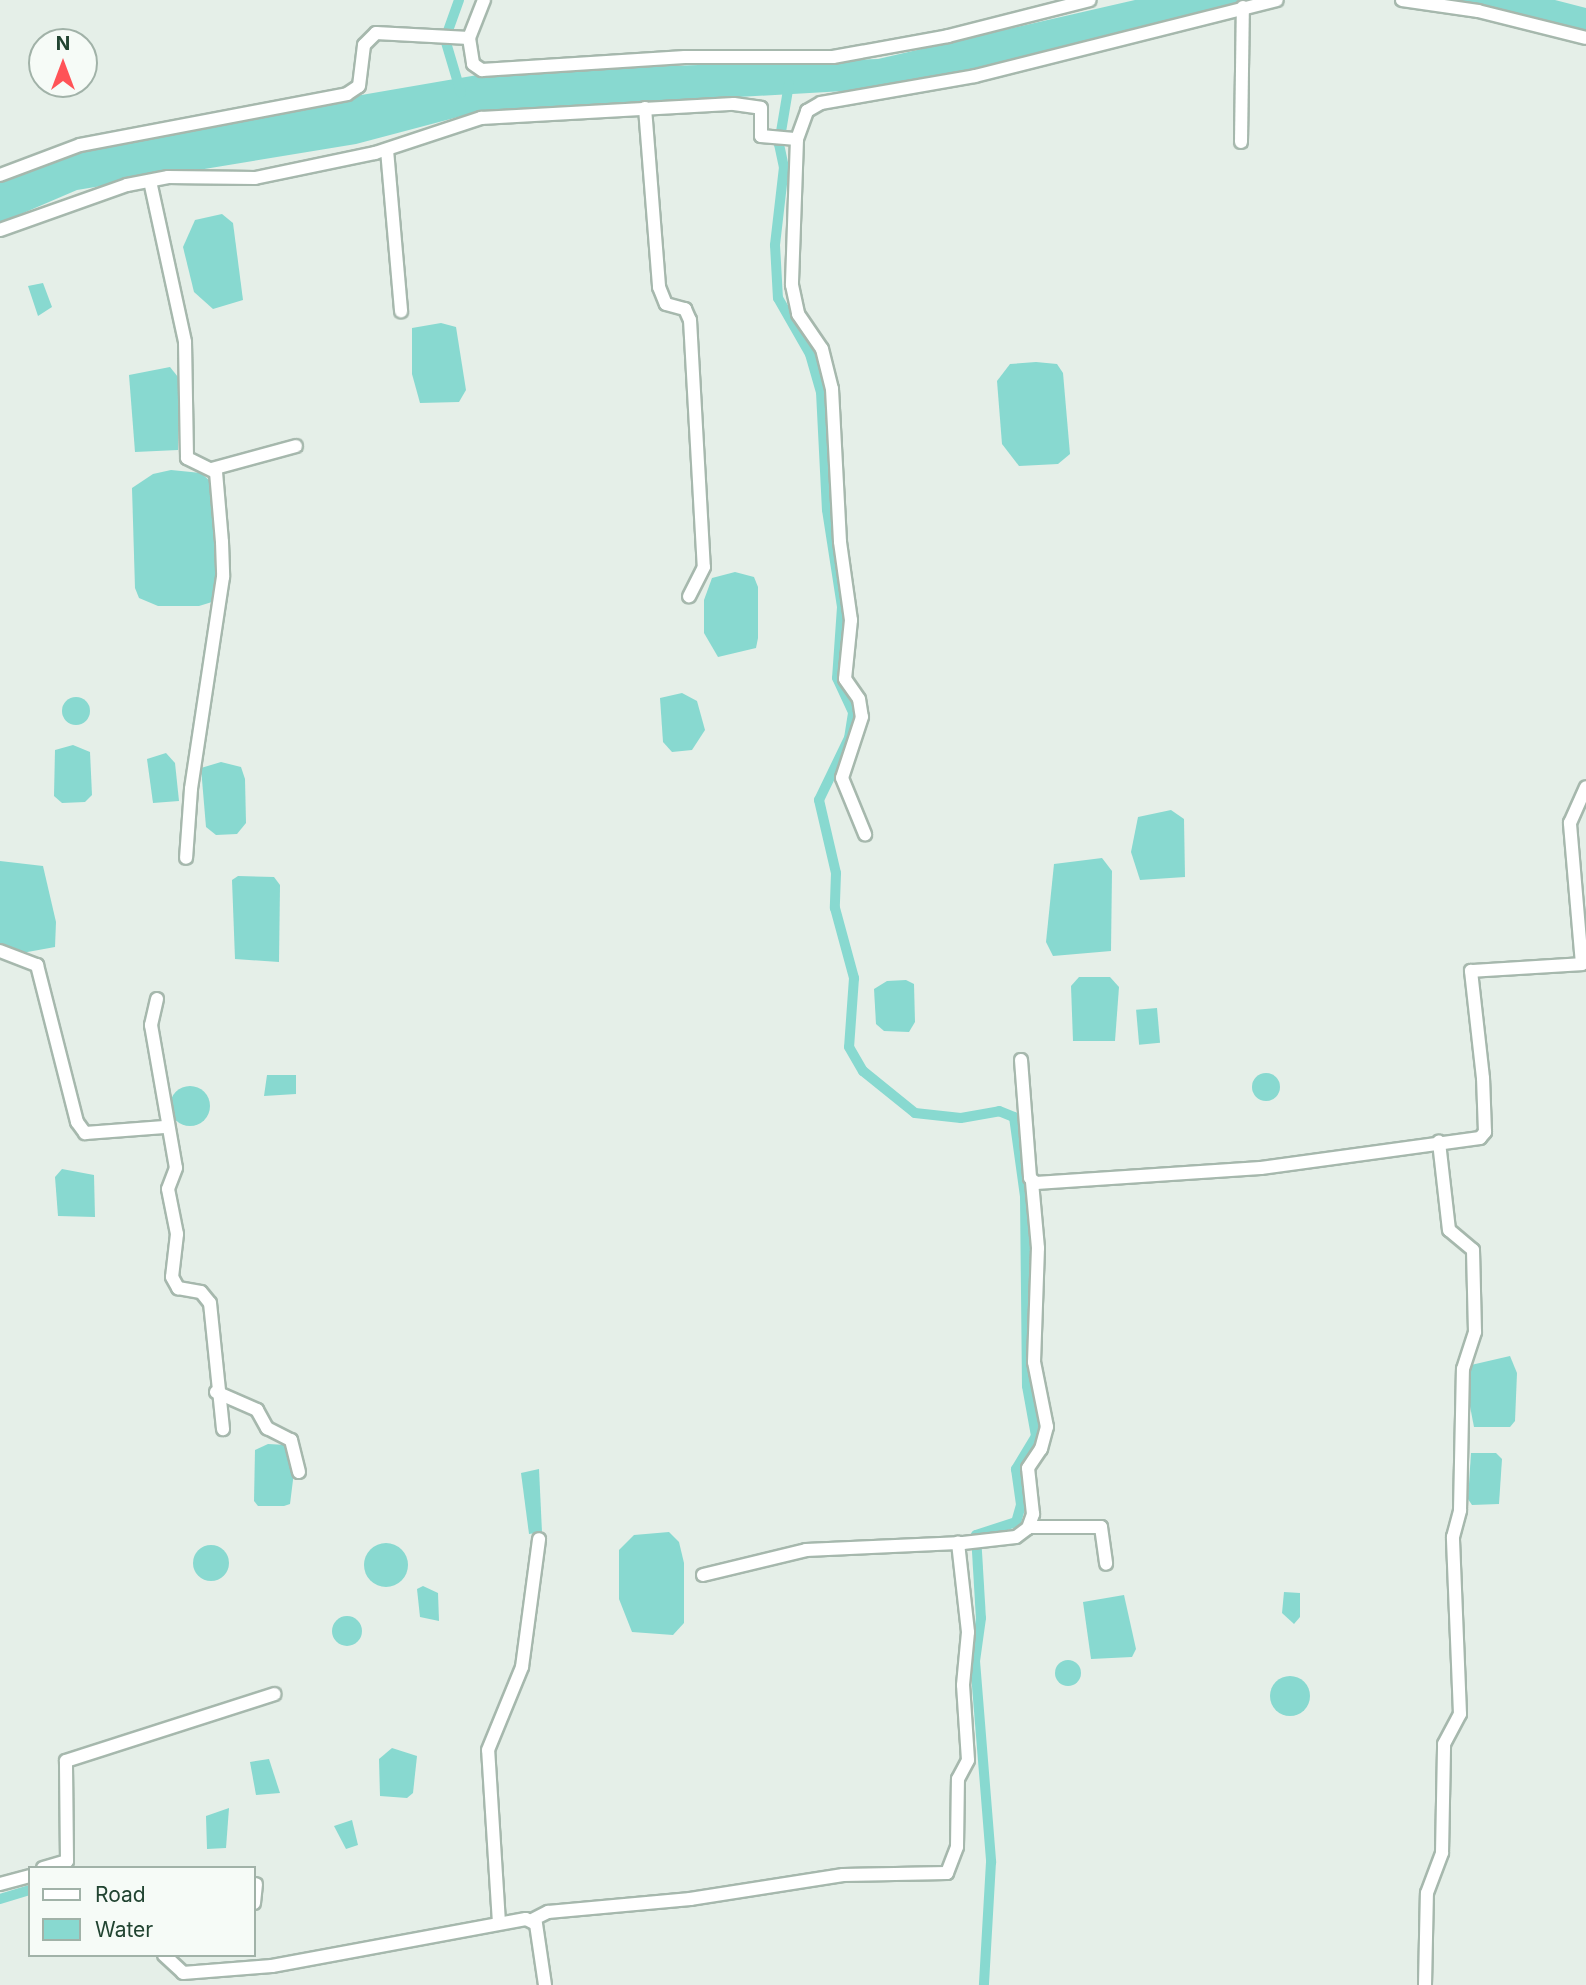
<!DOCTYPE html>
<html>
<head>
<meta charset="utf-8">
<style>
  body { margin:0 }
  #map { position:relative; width:1586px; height:1985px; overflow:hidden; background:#e5efe8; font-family:Inter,sans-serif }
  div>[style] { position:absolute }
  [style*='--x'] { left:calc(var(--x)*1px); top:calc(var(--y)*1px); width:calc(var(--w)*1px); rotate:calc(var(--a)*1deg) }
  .water>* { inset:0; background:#88d9d0; transform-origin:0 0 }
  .round { border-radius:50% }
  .canal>* { height:10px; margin:-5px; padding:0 5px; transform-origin:5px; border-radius:5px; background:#88d9d0 }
  .roads { filter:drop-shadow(2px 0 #a6b8ad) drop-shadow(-2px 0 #a6b8ad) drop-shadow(0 2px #a6b8ad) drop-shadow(0 -2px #a6b8ad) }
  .minor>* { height:12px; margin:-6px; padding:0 6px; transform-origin:6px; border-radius:6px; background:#fff }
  span { translate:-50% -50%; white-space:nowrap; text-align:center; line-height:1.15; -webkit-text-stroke:6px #f6fbf7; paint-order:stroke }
  .legend { position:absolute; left:28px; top:1866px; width:228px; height:91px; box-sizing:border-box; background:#f6fbf7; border:2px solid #a1b2a8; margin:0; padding:9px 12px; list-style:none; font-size:21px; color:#214431 }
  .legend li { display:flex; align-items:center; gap:14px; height:35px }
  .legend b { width:35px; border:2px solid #a1b2a8 }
  .north { position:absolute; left:28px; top:28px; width:70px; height:70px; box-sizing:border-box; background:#f6fbf7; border:2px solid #a1b2a8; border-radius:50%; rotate:0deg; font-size:19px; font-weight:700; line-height:28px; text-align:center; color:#214431 }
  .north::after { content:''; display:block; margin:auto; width:24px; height:32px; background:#ff5357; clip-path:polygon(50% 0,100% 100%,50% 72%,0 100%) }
</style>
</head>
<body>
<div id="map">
  <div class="water">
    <i style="clip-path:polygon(1135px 0,1249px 0,996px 67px,896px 88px,477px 112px,356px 144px,77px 190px,0 223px,0 178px,117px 137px,495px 72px,878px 59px)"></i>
    <i style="clip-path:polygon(1444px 0,1555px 0,1586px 8px,1586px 36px)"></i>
    <i style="clip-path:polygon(222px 214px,233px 223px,243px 300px,213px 309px,194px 292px,183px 247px,195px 220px)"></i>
    <i style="clip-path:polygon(43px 283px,52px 307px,38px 316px,28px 286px)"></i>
    <i style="clip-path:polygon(441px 323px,456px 327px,466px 390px,459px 402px,420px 403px,412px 374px,412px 328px)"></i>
    <i style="clip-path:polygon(1036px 362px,1057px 364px,1063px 373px,1070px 454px,1058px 464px,1019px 466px,1002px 444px,997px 381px,1010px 364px)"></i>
    <i style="clip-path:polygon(170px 367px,178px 377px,178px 450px,135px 452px,129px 375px)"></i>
    <i style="clip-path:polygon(171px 470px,201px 473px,210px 481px,218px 579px,212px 602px,199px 606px,158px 606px,139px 598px,135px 588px,132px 488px,153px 474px)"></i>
    <i style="clip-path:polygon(735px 572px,754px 577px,758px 587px,758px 638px,756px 648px,718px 657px,704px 633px,704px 600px,712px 578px)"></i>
    <i style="clip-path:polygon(682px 693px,697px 701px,705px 730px,692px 750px,672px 752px,663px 742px,660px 698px)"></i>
    <i class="round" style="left:62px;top:697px;width:28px;height:28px"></i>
    <i style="clip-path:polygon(73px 745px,90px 752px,92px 795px,85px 802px,62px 803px,54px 796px,55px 750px)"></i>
    <i style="clip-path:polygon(166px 753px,175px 763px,179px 801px,153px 803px,147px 759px)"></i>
    <i style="clip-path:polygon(221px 762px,241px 767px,245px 779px,246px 823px,237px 834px,216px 835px,206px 827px,201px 768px)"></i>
    <i style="clip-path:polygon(1171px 810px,1184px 819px,1185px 877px,1140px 880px,1131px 852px,1138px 817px)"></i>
    <i style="clip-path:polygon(1102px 858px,1112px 871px,1111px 951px,1053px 956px,1046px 942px,1054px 864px)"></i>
    <i style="clip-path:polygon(0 861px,43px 866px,56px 922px,55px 947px,22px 953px,0 944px)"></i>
    <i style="clip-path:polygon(238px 876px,274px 877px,280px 885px,279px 962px,235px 959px,232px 880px)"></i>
    <i style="clip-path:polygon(1079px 977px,1110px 977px,1119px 987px,1115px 1041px,1073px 1041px,1071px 986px)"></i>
    <i style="clip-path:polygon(906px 980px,914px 984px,915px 1022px,909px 1032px,884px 1031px,876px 1024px,874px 989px,887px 981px)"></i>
    <i style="left:1157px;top:1008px;width:35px;height:21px;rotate:85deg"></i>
    <i class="round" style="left:1252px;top:1073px;width:28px;height:28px"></i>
    <i style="clip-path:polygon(267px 1075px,296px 1075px,296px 1094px,264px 1096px)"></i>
    <i class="round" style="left:170px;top:1086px;width:40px;height:40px"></i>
    <i style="clip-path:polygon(62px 1169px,94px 1175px,95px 1217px,58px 1216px,55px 1177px)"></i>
    <i style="clip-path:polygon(1510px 1356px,1517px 1373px,1515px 1421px,1510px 1427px,1474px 1427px,1468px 1396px,1471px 1365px)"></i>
    <i style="clip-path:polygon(268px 1444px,287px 1445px,294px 1472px,290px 1504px,284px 1506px,258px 1506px,254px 1501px,255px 1450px)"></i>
    <i style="clip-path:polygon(1471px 1453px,1496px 1453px,1502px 1459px,1499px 1504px,1472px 1505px,1468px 1499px)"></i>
    <i style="clip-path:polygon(539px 1469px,542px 1532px,529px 1534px,521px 1473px)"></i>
    <i style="clip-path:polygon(669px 1532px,679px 1542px,684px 1563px,684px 1623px,673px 1635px,632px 1632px,619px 1599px,619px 1550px,634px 1535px)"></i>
    <i class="round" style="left:364px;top:1543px;width:44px;height:44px"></i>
    <i class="round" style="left:193px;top:1545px;width:36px;height:36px"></i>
    <i style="clip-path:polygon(423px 1586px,438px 1593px,439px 1621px,420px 1617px,417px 1589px)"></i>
    <i style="clip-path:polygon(1284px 1592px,1300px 1593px,1300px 1617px,1294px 1624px,1282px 1613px)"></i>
    <i style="clip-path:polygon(1124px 1595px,1136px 1649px,1132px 1657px,1091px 1659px,1083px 1602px)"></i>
    <i class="round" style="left:332px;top:1616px;width:30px;height:30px"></i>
    <i class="round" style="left:1055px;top:1660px;width:26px;height:26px"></i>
    <i class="round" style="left:1270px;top:1676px;width:40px;height:40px"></i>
    <i style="clip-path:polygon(392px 1748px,417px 1756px,413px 1793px,407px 1798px,380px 1796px,379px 1759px)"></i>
    <i style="clip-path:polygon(269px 1759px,280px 1793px,256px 1795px,250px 1762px)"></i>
    <i style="clip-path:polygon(229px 1808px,226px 1848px,207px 1849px,206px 1816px)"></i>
    <i style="clip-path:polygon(352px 1820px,358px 1845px,346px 1849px,334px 1826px)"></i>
  </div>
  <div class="canal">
    <i style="--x:459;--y:0;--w:41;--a:109.7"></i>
    <i style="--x:445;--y:39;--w:56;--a:73.5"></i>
    <i style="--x:789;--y:84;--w:61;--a:99.5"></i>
    <i style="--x:779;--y:144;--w:24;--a:78"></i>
    <i style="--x:784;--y:167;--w:79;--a:96.6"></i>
    <i style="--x:775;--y:245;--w:53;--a:86.8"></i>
    <i style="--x:778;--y:298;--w:64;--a:60.3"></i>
    <i style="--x:810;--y:354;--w:40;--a:74"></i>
    <i style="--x:821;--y:392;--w:118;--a:87.1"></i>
    <i style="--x:827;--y:510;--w:98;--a:81.2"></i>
    <i style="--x:842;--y:607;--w:71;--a:94"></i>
    <i style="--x:837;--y:678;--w:38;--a:65"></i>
    <i style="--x:853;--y:713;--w:25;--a:99"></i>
    <i style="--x:849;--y:738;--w:69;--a:115.8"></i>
    <i style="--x:819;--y:800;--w:75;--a:76.9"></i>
    <i style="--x:836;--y:873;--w:35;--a:92"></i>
    <i style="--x:835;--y:908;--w:73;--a:74.8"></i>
    <i style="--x:854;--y:978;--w:69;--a:94.1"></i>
    <i style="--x:849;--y:1047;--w:28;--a:60"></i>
    <i style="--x:863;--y:1071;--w:67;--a:38.9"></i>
    <i style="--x:915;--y:1113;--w:46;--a:6.2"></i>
    <i style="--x:961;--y:1118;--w:39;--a:-10"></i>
    <i style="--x:999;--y:1111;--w:16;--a:22"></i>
    <i style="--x:1014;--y:1117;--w:80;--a:82.1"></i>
    <i style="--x:1025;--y:1196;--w:190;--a:89.4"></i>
    <i style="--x:1027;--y:1386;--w:51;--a:79.8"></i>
    <i style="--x:1036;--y:1436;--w:39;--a:121"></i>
    <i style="--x:1016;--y:1469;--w:36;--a:82"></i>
    <i style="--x:1021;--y:1505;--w:18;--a:106"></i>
    <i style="--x:1016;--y:1522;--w:42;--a:162"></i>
    <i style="--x:976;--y:1535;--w:83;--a:86.6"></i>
    <i style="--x:981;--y:1618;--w:43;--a:97.9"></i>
    <i style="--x:975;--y:1661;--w:202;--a:85.4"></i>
    <i style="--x:991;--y:1862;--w:123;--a:93.3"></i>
    <i style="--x:0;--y:1899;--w:31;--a:-17"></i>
  </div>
  <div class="roads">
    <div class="minor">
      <i style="--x:1402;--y:0;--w:77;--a:8.2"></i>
      <i style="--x:1478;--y:11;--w:111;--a:14"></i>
      <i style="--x:469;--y:38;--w:41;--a:-68.5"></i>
      <i style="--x:645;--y:108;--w:180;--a:85.5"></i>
      <i style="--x:659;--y:287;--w:18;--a:68"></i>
      <i style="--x:666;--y:304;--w:20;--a:15"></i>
      <i style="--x:685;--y:309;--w:12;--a:66"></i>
      <i style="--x:690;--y:320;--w:247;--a:86.8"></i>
      <i style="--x:704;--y:567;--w:33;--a:117"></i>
      <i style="--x:797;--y:139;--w:146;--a:92"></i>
      <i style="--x:792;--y:285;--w:30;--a:78"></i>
      <i style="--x:798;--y:314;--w:42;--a:55.6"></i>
      <i style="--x:822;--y:349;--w:41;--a:76"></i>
      <i style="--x:832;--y:389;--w:153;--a:87"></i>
      <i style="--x:840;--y:542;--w:79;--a:82"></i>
      <i style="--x:851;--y:620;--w:59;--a:95.8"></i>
      <i style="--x:845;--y:679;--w:24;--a:55"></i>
      <i style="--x:859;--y:699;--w:18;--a:81"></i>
      <i style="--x:862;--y:717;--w:64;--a:108.2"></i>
      <i style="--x:842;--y:778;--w:61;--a:67.7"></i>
      <i style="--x:1241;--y:142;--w:135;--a:-89.2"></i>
      <i style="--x:387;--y:150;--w:162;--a:85"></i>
      <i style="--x:0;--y:175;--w:85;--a:-20.6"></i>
      <i style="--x:80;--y:145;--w:272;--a:-10.8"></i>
      <i style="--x:347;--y:94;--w:14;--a:-34"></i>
      <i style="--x:359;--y:86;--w:41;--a:-83"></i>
      <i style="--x:364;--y:45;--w:17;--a:-45"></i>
      <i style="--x:376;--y:33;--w:93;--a:3.1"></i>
      <i style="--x:469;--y:38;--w:26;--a:81"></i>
      <i style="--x:473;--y:64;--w:11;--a:34"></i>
      <i style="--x:482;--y:70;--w:203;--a:-3.7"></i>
      <i style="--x:685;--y:57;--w:148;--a:0"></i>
      <i style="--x:833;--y:57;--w:117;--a:-10.3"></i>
      <i style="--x:948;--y:36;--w:146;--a:-14.2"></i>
      <i style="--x:150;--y:181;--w:165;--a:77.7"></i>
      <i style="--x:185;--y:342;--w:116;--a:89"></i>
      <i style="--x:187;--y:458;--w:32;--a:26"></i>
      <i style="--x:216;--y:472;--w:70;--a:85.1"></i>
      <i style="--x:222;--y:542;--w:35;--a:88"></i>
      <i style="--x:223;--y:577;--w:214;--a:98.6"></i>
      <i style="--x:191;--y:789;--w:69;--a:94.1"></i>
      <i style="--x:0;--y:230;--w:135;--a:-19.5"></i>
      <i style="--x:127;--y:185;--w:42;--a:-11"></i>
      <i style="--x:168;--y:177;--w:87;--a:0.7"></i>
      <i style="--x:255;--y:178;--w:123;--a:-11.8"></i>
      <i style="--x:375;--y:153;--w:112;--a:-18.3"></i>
      <i style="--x:481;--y:118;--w:253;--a:-3.2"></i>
      <i style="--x:734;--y:104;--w:27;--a:8"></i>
      <i style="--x:761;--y:108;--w:28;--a:90"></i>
      <i style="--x:761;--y:136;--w:36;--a:5"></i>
      <i style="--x:797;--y:139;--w:30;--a:-70"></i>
      <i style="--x:807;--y:111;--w:16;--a:-30"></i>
      <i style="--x:821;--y:103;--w:156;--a:-9.9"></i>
      <i style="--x:975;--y:76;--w:311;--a:-14.1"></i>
      <i style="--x:212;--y:469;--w:87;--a:-15.3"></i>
      <i style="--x:0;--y:951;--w:40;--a:21"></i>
      <i style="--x:37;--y:965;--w:162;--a:75.7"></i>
      <i style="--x:77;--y:1122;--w:14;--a:54"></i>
      <i style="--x:85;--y:1133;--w:80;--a:-4.3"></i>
      <i style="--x:157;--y:999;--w:27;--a:103"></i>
      <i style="--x:151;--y:1025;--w:145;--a:80.1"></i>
      <i style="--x:176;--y:1168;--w:22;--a:111"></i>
      <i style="--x:168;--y:1189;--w:46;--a:78.7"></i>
      <i style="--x:177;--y:1234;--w:43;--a:96.6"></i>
      <i style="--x:172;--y:1277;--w:13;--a:61"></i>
      <i style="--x:178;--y:1288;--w:23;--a:10"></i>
      <i style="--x:201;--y:1292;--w:14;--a:51"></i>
      <i style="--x:210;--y:1303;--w:127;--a:84.1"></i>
      <i style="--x:1021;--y:1060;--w:118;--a:85.6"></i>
      <i style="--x:1030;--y:1178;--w:8;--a:40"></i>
      <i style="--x:1036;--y:1183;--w:225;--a:-3.8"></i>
      <i style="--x:1261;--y:1168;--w:221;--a:-7.8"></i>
      <i style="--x:1480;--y:1138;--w:8;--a:-50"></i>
      <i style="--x:1485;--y:1132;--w:54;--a:-92.1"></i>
      <i style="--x:1483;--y:1078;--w:108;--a:-96.4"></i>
      <i style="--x:1471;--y:971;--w:111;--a:-3.6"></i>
      <i style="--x:1582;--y:964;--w:142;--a:-94.9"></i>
      <i style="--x:1570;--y:823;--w:39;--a:-66"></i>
      <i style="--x:216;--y:1392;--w:45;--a:23.7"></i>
      <i style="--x:257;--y:1410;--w:21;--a:61"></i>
      <i style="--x:267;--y:1428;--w:27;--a:27"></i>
      <i style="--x:291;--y:1440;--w:33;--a:76"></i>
      <i style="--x:1029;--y:1527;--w:72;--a:0"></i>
      <i style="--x:1101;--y:1527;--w:37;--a:82"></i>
      <i style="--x:703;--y:1575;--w:106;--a:-13.6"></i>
      <i style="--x:806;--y:1550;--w:157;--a:-2.6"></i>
      <i style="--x:963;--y:1543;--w:53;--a:-6.5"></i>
      <i style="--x:1016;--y:1537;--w:15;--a:-37"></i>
      <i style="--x:1028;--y:1528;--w:15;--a:-70"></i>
      <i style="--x:1033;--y:1514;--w:46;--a:-96.2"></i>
      <i style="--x:1028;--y:1468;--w:23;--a:-56"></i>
      <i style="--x:1041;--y:1449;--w:23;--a:-75"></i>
      <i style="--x:1047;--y:1427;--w:66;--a:-101.3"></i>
      <i style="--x:1034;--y:1362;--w:114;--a:-88"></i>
      <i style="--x:1038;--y:1248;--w:66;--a:-95.2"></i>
      <i style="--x:43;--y:1868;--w:25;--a:-16"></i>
      <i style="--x:67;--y:1861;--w:100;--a:-90.6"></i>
      <i style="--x:66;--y:1761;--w:219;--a:-17.8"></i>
      <i style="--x:0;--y:1884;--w:31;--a:-15"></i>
      <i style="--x:254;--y:1903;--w:19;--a:-84"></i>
      <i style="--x:532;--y:1920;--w:18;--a:-27"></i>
      <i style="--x:548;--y:1912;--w:143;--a:-5.2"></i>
      <i style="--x:690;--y:1899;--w:155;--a:-8.9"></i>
      <i style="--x:843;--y:1875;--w:104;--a:-1.1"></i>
      <i style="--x:947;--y:1873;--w:28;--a:-69"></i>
      <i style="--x:957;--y:1847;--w:68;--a:-89.2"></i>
      <i style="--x:958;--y:1779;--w:21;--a:-62"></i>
      <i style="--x:968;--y:1760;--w:75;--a:-93.8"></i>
      <i style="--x:963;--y:1685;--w:53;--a:-84.6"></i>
      <i style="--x:968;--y:1632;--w:90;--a:-96.4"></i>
      <i style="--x:499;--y:1923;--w:173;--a:-93.6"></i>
      <i style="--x:488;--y:1750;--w:90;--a:-67.7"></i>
      <i style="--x:522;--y:1667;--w:129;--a:-82.4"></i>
      <i style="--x:164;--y:1955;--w:26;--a:43"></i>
      <i style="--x:183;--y:1973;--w:89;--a:-4.5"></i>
      <i style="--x:272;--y:1966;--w:258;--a:-10.5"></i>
      <i style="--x:526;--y:1919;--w:11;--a:27"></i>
      <i style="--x:536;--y:1924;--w:62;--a:81.6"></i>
      <i style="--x:1425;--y:1985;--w:92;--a:-88.8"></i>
      <i style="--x:1427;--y:1893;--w:43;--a:-69.4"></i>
      <i style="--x:1442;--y:1853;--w:109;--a:-88.9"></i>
      <i style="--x:1444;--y:1744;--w:34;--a:-62"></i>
      <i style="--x:1460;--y:1714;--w:177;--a:-92.3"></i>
      <i style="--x:1453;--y:1537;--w:28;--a:-75"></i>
      <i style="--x:1460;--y:1510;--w:141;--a:-88.8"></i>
      <i style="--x:1463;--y:1369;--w:39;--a:-72"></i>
      <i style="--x:1475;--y:1332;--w:82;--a:-91.4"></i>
      <i style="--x:1473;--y:1250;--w:31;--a:-140"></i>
      <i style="--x:1449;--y:1230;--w:89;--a:-96.5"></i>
    </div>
  </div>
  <ul class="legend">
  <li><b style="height:9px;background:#fff"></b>Road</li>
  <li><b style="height:19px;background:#88d9d0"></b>Water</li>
  </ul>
  <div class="north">N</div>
</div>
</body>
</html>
